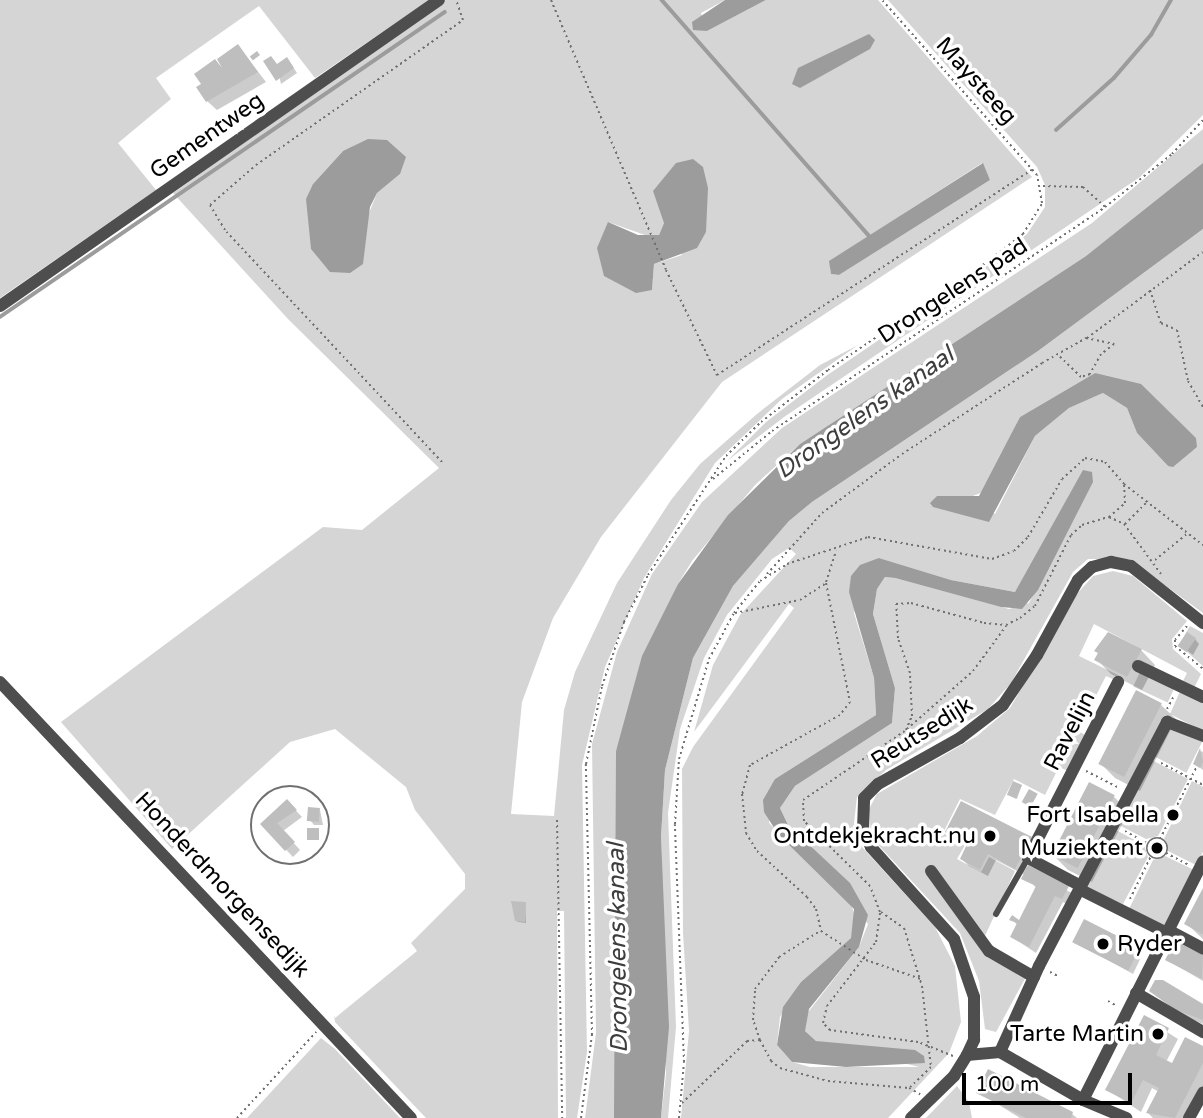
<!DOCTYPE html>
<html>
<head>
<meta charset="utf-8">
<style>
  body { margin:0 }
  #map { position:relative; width:1203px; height:1118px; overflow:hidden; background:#fff; font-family:"Varela Round",sans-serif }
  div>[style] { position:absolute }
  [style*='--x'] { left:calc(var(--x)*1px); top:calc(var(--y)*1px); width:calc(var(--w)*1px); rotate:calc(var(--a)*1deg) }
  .green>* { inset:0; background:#d5d5d5; transform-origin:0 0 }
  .water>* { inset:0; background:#9c9c9c }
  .shadow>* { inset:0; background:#0003 }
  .stream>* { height:3.5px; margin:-1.75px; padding:0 1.75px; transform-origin:1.75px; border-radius:1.75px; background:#9c9c9c }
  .building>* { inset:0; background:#bebebe; transform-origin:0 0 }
  .round { border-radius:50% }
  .path>* { height:2px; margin-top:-1px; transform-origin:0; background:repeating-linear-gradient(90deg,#707070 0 2px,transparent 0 5.5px) }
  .path>.ring { margin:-1px; padding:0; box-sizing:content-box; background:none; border:2px solid #707070; border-radius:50% }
  .service>* { height:6px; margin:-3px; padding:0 3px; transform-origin:3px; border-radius:3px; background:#4e4e4e }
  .minor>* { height:12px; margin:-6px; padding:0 6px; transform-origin:6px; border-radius:6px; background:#4e4e4e }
  .dots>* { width:19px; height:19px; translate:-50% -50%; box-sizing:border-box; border:4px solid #fff; border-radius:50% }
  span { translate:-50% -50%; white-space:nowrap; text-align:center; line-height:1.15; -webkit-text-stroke:7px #fff; paint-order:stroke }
  .street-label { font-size:23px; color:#000 }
  .poi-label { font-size:23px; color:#000 }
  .right { translate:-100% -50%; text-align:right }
  .left { translate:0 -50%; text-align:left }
  .water-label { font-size:24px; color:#3d3d3d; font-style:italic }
  .scale { position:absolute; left:962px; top:1073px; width:170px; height:32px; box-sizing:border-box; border:4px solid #000; border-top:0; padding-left:9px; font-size:21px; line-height:24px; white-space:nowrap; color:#000; -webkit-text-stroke:5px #fff; paint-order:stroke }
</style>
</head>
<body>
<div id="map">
  <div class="green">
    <i style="clip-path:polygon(0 0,429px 0,315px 78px,259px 6px,156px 78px,171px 99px,118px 143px,156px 190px,0 298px)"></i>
    <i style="clip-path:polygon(evenodd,446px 0,725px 0,701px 13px,707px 31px,766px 0,878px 0,1032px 177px,722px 382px,601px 537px,553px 618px,522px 702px,511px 814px,554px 816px,564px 710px,575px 672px,617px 583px,671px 500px,700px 464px,757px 414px,820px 365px,858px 345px,782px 399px,715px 463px,644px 578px,605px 667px,582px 765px,587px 1052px,577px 1118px,566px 1118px,564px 911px,557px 911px,558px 1118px,426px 1118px,335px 1022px,334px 1015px,335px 1018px,417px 951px,411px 943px,465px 889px,465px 874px,415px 810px,406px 787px,335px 729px,290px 742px,172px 849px,61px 722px,323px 527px,362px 530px,439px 468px,288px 319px,173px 193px,446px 0,343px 151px,400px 174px,377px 193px,367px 218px,313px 184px,343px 151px,446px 0,982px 163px,990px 180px,839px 275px,831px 274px,830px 261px,982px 163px,446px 0,608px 222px,648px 236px,659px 235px,664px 223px,682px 255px,654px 264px,652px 290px,608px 222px)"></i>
    <i style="clip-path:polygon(888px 0,1203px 0,1203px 115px,1140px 177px,784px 417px,727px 461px,766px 422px,826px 376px,990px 264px,1027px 234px,1045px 207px,1045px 185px,1037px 167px)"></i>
    <i style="clip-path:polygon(1203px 129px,1203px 163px,1187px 178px,1086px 256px,800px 444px,755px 485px,692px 561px,678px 584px,616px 751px,617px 1088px,614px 1118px,585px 1118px,596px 1033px,592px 744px,617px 652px,652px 574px,702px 502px,782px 428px,1092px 223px)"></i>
    <i style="clip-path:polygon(evenodd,1203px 229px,1203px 613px,1129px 559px,1088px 559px,1073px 572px,1011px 683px,988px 709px,886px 770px,857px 797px,854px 823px,862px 847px,935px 927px,955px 966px,961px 1022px,949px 1053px,888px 1118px,681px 1118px,689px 1031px,683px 933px,682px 769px,693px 747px,794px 608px,789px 604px,694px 732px,713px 665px,740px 615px,796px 554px,789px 548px,772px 559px,727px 615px,704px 658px,680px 729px,668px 813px,676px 1027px,668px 1118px,661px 1118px,666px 1074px,661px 837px,665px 770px,693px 658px,733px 586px,789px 521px,812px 502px,1038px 351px,1203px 229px,1095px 373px,1197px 447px,1168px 466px,1137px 433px,1127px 408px,1103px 393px,1069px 408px,1035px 436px,995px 514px,965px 499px,983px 492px,1020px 417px,1095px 373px,1203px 229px,1093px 475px,1029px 603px,1009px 609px,895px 578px,885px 577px,877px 589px,873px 614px,895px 688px,892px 723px,795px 786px,780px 808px,788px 825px,868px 924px,859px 947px,805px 1016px,805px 1031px,816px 1041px,919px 1067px,810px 1067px,792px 1062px,777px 1045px,780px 1017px,801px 982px,851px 938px,855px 916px,851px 904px,769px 823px,775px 779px,876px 715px,874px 678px,854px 613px,879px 558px,951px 580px,1015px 592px,1093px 475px)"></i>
    <i style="clip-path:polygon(1113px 571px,1133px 576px,1187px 621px,1172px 639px,1173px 649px,1201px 674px,1194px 688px,1182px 683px,1187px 673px,1094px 624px,1079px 656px,1118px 675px,1115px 680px,1106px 676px,1078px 731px,1087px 736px,1068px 771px,1059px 767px,1045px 795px,1014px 779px,995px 815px,960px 799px,943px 833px,965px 845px,957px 859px,981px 872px,989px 857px,1015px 871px,984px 938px,1027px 975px,996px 1032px,985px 1029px,979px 981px,960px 933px,871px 837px,869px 809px,877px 794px,977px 736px,1010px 708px,1076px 595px,1093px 576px)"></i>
    <i style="clip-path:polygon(1190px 626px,1203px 633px,1203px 666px,1179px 645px)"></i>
    <i style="left:1140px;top:672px;width:38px;height:16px;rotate:25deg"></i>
    <i style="clip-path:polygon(1181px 689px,1203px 702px,1203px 731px,1170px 714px)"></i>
    <i style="left:1168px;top:723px;width:39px;height:36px;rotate:27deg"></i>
    <i style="clip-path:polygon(1150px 759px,1188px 779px,1158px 836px,1146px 839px,1117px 824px)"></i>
    <i style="clip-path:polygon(1192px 781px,1203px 787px,1203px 852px,1196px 865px,1168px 851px,1164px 839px)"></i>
    <i style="clip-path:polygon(1114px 829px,1144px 845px,1148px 857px,1123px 904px,1085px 888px)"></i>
    <i style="clip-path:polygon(1165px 856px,1194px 870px,1164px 926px,1129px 909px,1153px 860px)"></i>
    <i style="clip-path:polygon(321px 1038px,335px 1049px,400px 1118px,247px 1118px)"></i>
    <i style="clip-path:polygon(957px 1086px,969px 1102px,972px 1118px,926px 1118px)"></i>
  </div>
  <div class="water">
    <i style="clip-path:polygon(725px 0,766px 0,707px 31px,693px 30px,692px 22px)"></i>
    <i style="clip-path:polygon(869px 34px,875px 40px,870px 49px,800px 88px,792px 84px,798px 68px)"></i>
    <i style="clip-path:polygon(368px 139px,387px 140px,406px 157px,400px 174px,377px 193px,370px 207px,363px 264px,350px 273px,330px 272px,311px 249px,306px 199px,313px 184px,343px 151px)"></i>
    <i style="clip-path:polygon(693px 159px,703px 167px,708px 188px,706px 232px,697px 248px,654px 264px,652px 290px,636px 293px,604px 276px,597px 248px,608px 222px,638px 235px,659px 235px,664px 223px,653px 191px,676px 163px)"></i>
    <i style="clip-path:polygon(983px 163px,990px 180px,839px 275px,831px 274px,829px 261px)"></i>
    <i style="clip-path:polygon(1203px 163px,1203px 229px,1038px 351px,812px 502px,789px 521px,733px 586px,693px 658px,665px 770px,661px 837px,669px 1027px,661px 1118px,614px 1118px,616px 751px,642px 656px,678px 584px,728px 515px,800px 444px,1086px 256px)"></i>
    <i style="clip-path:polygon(1095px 373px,1141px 384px,1196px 438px,1197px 447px,1173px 467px,1168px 466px,1137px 433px,1127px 408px,1103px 393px,1069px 408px,1035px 436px,989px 522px,933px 507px,930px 503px,937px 496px,979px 496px,1020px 417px)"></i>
    <i style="clip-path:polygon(1083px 470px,1092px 472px,1093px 482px,1038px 590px,1022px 609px,1001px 607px,895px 578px,885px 577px,877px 589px,873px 614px,895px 688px,892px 723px,795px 786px,780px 808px,788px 825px,850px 883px,868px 915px,859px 947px,809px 1009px,805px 1031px,816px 1041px,915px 1050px,924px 1056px,925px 1063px,846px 1067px,792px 1062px,777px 1045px,783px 1007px,801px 982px,851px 938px,854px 909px,778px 834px,764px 812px,763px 800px,775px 779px,876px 715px,874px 678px,849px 592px,851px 576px,860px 565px,879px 558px,951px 580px,1015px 592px)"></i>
  </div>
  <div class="shadow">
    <i style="clip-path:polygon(238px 46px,266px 82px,217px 110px,207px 101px,203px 84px,215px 61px,227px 73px)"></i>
    <i style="clip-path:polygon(291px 64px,297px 73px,281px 84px,277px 66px)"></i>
    <i style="clip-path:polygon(1195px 639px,1199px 644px,1193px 655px,1181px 646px)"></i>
    <i style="clip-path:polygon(1102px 640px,1141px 650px,1155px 665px,1142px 690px,1111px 674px,1096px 659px)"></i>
    <i style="clip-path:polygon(1137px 692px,1161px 705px,1176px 719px,1140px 791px,1115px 778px,1100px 763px)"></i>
    <i style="clip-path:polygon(1201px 751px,1203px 752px,1203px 770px,1195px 764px)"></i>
    <i style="clip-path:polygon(1090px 784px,1114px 797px,1129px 811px,1092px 882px,1068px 870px,1053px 855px)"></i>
    <i style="clip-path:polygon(1021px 787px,1017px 799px,1010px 795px)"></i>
    <i style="clip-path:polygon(287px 801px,302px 817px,283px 831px,300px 850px,293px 857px,262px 824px)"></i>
    <i style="clip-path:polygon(320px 810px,323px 825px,314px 825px,310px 820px)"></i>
    <i style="clip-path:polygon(947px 832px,1031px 838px,1026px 867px,1075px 895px,1069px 905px,1063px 902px,1036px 953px,1012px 937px,1018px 926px,1012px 919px,1020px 922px,1037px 889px,1025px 875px,996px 860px,988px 876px,969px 866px,962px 859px,968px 846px)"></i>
    <i style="clip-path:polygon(1155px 845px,1163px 848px,1162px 853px,1154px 851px)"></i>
    <i style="clip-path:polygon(1203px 890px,1203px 939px,1186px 923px)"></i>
    <i style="clip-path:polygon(525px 904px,526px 923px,518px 922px,516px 920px)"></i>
    <i style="clip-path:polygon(1074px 941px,1139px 949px,1143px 953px,1133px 974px)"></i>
    <i style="clip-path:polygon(1175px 943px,1203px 958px,1203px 981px,1167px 960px)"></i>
    <i style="clip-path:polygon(1151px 991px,1203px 1007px,1203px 1024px,1183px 1016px)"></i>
    <i style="clip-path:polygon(1145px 1018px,1178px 1039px,1166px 1062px,1172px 1066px,1203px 1048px,1203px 1091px,1189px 1118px,1153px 1118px,1148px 1113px,1159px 1092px,1152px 1088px,1141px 1112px,1108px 1090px)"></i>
    <i style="clip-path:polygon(978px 1092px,1072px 1114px,1077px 1118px,1020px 1118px)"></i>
  </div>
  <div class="stream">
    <i style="--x:662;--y:0;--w:314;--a:48.7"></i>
    <i style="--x:1056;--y:130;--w:78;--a:-41.9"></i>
    <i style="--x:1114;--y:78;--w:57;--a:-49.3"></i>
    <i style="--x:1151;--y:35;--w:40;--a:-60.3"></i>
    <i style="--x:0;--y:317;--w:539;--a:-34.43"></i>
  </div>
  <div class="building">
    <i style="clip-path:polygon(238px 44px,258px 72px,206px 102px,196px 87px,201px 84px,194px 74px,215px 59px,222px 68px,217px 59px)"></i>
    <i style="left:257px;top:51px;width:5px;height:9px;rotate:53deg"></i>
    <i style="clip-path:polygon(271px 56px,277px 64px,287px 57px,294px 68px,276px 81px,263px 61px)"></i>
    <i style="clip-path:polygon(1108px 632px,1142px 649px,1127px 677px,1094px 660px,1098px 653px,1094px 651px)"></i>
    <i style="left:1187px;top:632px;width:11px;height:17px;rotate:34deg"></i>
    <i style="left:1136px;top:690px;width:29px;height:83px;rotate:27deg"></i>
    <i style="clip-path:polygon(1200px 748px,1203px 762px,1200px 768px,1193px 764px)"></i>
    <i style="left:1013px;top:781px;width:10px;height:15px;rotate:24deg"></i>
    <i style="left:1089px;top:782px;width:29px;height:82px;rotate:27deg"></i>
    <i style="left:1029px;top:789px;width:10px;height:15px;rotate:29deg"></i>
    <i style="clip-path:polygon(287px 799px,297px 810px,277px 823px,295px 842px,285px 851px,260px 824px)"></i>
    <i style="clip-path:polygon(961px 801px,1032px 837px,1015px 869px,988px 854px,980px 870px,960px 859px,967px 844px,945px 832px)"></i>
    <i style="left:308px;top:807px;width:12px;height:14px;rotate:5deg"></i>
    <i style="left:307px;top:828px;width:12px;height:12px"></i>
    <i class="round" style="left:1151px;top:842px;width:12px;height:12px"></i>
    <i style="clip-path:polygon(1028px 865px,1069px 886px,1062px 899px,1055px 896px,1029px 947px,1010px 937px,1017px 923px,1009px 920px,1012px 915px,1019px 920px,1036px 886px,1021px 879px)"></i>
    <i style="clip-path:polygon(1203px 888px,1203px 934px,1202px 934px,1184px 924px)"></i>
    <i style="clip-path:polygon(511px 901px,526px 902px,525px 922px,515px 921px)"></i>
    <i style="left:1084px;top:919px;width:63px;height:26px;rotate:27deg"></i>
    <i style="clip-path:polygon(1175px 941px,1203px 955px,1202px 979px,1165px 960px)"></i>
    <i style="clip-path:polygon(1155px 980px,1163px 980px,1203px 1004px,1203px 1020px,1174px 1009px,1149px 991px)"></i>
    <i style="clip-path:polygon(1144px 1015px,1169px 1028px,1156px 1055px,1172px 1063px,1185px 1037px,1203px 1046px,1203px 1063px,1175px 1118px,1146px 1113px,1159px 1088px,1143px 1080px,1131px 1103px,1105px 1090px)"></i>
    <i style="clip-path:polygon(988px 1069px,1073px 1112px,1071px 1118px,1026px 1118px,976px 1093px)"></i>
  </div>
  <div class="path">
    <i style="--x:551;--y:0;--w:293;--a:66.9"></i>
    <i style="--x:666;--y:270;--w:117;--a:64.1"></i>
    <i style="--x:717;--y:375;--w:376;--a:-33.1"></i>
    <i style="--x:1043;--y:186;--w:40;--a:1.4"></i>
    <i style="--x:1083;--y:187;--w:30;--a:42"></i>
    <i style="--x:1150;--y:290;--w:35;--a:72"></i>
    <i style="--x:1161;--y:323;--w:17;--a:24"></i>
    <i style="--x:1177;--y:330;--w:52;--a:77.8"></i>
    <i style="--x:1188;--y:381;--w:30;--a:60"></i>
    <i style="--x:1087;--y:338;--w:144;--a:-36.6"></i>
    <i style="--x:442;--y:462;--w:318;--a:-133.1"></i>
    <i style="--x:225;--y:230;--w:29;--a:-121"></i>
    <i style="--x:210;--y:205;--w:61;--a:-41"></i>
    <i style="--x:256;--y:165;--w:253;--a:-35"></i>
    <i style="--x:463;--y:20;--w:21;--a:-109"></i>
    <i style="--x:713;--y:479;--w:76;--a:-39.1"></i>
    <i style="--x:772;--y:431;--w:401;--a:-33.9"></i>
    <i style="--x:1105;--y:207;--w:85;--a:-38.3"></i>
    <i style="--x:1172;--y:154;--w:46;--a:-47.6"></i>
    <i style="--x:1109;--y:517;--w:17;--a:25"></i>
    <i style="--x:1124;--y:524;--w:62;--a:53.5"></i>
    <i style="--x:1125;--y:524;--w:33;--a:-45"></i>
    <i style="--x:1155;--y:560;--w:43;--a:-39.3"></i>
    <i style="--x:767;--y:574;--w:82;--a:-48"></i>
    <i style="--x:822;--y:513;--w:99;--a:-36.4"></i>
    <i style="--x:902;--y:454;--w:167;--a:-33"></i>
    <i style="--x:1042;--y:363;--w:51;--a:-29.6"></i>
    <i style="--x:1086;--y:338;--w:29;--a:12"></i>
    <i style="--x:1114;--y:344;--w:16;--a:142"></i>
    <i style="--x:1101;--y:354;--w:23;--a:119"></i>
    <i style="--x:1090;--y:374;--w:9;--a:162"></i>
    <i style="--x:1081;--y:377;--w:32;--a:-136"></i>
    <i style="--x:826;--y:582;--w:33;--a:-72"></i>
    <i style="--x:735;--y:613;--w:66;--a:-11.3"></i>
    <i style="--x:800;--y:600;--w:31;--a:-33"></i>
    <i style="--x:826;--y:583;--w:121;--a:78.6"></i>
    <i style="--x:850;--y:702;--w:16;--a:128"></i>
    <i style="--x:840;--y:715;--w:103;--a:150.9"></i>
    <i style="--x:750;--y:765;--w:30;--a:105"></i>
    <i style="--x:742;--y:794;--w:39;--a:84"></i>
    <i style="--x:746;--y:833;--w:21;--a:59"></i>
    <i style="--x:757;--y:851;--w:68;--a:42.6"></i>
    <i style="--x:807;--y:897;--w:15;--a:53"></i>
    <i style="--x:816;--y:909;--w:23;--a:77"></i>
    <i style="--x:821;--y:931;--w:54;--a:32.8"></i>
    <i style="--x:866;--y:960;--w:58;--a:19.1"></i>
    <i style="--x:1187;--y:626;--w:18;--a:131"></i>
    <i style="--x:1175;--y:640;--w:6;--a:90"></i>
    <i style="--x:1175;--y:646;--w:36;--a:39"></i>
    <i style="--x:1167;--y:709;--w:15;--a:-62"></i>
    <i style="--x:907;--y:729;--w:88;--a:-41.3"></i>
    <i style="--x:973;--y:671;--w:56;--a:-53.7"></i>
    <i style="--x:1161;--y:763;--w:47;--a:27.6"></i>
    <i style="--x:1086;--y:771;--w:36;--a:27"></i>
    <i class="ring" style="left:251px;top:786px;width:76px;height:76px"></i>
    <i style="--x:557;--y:820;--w:298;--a:89"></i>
    <i style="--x:1125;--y:831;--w:26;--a:29"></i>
    <i class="ring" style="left:1147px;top:838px;width:18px;height:18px"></i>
    <i style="--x:1160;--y:839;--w:82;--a:-63.1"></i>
    <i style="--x:1166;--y:853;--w:26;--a:28"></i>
    <i style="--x:1130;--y:899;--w:48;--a:-64"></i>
    <i style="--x:881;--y:912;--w:28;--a:35"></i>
    <i style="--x:904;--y:928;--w:61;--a:72.8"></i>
    <i style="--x:922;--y:986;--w:81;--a:83.7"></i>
    <i style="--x:931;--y:1067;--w:29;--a:136"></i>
    <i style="--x:1050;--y:972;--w:9;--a:27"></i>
    <i style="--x:1108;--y:1001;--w:10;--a:29"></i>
    <i style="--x:760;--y:1040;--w:21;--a:-109"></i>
    <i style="--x:753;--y:1020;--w:31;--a:-86"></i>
    <i style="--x:755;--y:989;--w:40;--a:-53"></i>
    <i style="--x:779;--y:957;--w:49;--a:-32.4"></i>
    <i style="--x:953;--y:1056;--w:38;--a:-158"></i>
    <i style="--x:918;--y:1042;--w:89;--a:-172.2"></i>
    <i style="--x:830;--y:1030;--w:10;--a:-135"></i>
    <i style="--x:823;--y:1023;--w:17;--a:-77"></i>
    <i style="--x:827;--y:1006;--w:81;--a:-52.6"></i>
    <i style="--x:876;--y:942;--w:30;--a:-82"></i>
    <i style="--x:880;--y:912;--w:28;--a:-111"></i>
    <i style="--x:870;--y:886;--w:93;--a:-135.4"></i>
    <i style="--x:804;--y:821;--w:21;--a:-93"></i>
    <i style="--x:803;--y:800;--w:125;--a:-34.2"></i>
    <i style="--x:906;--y:730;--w:15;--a:-67"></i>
    <i style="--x:912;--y:716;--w:43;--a:-92.7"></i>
    <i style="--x:910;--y:673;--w:37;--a:-109"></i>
    <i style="--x:898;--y:638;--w:34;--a:-93"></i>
    <i style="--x:896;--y:604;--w:15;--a:-4"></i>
    <i style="--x:911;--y:603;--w:76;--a:15.3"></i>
    <i style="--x:984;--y:623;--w:22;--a:5"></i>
    <i style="--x:1006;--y:625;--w:16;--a:-27"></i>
    <i style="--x:1020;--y:618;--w:19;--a:-39"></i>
    <i style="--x:1035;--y:606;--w:80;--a:-63.1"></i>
    <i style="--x:1071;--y:535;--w:15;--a:-42"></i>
    <i style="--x:1082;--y:525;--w:28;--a:-17"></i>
    <i style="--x:1109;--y:517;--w:21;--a:-41"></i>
    <i style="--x:1125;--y:503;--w:18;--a:-93"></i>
    <i style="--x:682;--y:1103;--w:90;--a:-43.6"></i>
    <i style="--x:747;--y:1041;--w:13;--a:-4"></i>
    <i style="--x:760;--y:1040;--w:24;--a:62"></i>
    <i style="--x:771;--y:1061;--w:11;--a:38"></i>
    <i style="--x:780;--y:1068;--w:50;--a:15.2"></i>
    <i style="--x:828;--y:1081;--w:81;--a:4.9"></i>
    <i style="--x:909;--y:1088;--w:13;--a:29"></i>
    <i style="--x:237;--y:1118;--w:117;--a:-47.4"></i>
    <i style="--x:581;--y:1118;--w:84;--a:-82.5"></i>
    <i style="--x:592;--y:1035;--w:271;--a:-91.3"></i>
    <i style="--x:586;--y:764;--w:80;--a:-78.4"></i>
    <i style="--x:602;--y:686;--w:68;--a:-71"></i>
    <i style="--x:624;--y:622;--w:53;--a:-62.9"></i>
    <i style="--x:648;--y:575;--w:142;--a:-56.8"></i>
    <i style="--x:726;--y:456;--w:49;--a:-44.2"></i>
    <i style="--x:761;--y:422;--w:85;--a:-37.8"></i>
    <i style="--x:828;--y:370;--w:192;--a:-34.2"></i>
    <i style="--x:987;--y:262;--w:46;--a:-37.9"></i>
    <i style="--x:1023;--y:234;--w:36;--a:-58"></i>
    <i style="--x:1042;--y:203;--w:28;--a:-100"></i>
    <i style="--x:1037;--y:175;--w:234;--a:-131.5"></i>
    <i style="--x:679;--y:1118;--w:56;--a:-84.9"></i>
    <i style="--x:684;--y:1062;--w:238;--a:-92.2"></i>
    <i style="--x:675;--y:824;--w:65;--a:-86.5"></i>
    <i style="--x:679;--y:759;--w:104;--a:-73.3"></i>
    <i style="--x:709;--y:659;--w:52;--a:-61.5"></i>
    <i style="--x:734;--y:613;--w:41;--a:-50.9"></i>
    <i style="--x:760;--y:581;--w:32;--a:-32"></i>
    <i style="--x:787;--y:564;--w:85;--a:-18.4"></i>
    <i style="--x:868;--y:537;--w:126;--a:10.1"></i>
    <i style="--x:992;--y:559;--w:23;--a:-20"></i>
    <i style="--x:1014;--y:551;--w:20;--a:-45"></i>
    <i style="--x:1028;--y:537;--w:67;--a:-59.6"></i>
    <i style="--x:1062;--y:479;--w:31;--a:-42"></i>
    <i style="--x:1085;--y:458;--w:20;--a:11"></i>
    <i style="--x:1105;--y:462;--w:29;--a:49"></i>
    <i style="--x:1124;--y:484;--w:100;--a:37.7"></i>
  </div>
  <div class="service">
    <i style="--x:996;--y:914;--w:64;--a:-60.3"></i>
  </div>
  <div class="minor">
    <i style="--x:0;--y:306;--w:535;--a:-34.88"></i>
    <i style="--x:1138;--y:666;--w:72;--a:25.5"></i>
    <i style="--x:0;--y:682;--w:599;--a:46.69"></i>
    <i style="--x:931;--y:871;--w:99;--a:54.1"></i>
    <i style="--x:989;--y:951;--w:52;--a:30"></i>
    <i style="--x:1081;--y:886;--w:60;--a:-152.2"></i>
    <i style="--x:1028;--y:858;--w:198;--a:-62.9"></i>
    <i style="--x:1079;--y:889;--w:98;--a:26.6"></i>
    <i style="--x:1168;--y:930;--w:40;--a:28"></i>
    <i style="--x:1136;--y:993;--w:78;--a:30.2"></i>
    <i style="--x:1000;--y:1052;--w:94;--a:-65.6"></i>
    <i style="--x:1039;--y:966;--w:276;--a:-62.3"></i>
    <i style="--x:1167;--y:722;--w:39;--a:21"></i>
    <i style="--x:1000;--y:1052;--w:96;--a:30"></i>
    <i style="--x:1083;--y:1100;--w:267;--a:-63.3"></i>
    <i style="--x:967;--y:1055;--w:33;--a:-5"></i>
    <i style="--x:1083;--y:1100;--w:47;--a:22.7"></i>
    <i style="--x:911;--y:1118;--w:60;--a:-44.3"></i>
    <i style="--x:954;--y:1076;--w:25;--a:-58"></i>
    <i style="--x:967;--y:1055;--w:17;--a:-65"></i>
    <i style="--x:974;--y:1040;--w:43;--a:-90"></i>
    <i style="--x:974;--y:997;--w:61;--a:-109"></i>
    <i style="--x:954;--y:939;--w:124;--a:-132.1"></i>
    <i style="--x:871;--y:847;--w:19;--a:-115"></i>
    <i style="--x:863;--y:830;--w:32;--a:-88"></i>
    <i style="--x:864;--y:798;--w:20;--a:-45"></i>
    <i style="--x:878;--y:784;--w:94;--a:-29.3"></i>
    <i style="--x:960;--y:738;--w:54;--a:-37.5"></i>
    <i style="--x:1003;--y:705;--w:60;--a:-55.8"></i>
    <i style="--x:1037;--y:655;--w:85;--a:-61.3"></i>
    <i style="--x:1078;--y:580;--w:19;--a:-43"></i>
    <i style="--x:1092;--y:567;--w:20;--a:-15"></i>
    <i style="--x:1111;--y:562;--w:20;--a:11"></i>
    <i style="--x:1131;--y:566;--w:92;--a:38.4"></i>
    <i style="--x:1189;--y:1118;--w:29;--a:-61"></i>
  </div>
  <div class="dots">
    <i style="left:1173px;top:815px;background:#000"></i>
    <i style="left:990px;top:836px;background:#000"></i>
    <i style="left:1157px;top:848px;background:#000"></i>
    <i style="left:1103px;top:944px;background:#000"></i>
    <i style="left:1158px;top:1034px;background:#000"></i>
  </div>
  <div class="street-label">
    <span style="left:976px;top:81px;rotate:48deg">Maysteeg</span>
    <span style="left:207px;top:136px;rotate:-35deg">Gementweg</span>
    <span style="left:953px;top:291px;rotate:-33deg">Drongelens pad</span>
    <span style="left:1070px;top:731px;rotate:-63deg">Ravelijn</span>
    <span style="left:922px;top:733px;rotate:-32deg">Reutsedijk</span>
    <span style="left:222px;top:885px;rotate:47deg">Honderdmorgensedijk</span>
  </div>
  <div class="poi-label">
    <span class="right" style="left:1159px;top:815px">Fort Isabella</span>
    <span class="right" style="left:976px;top:836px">Ontdekjekracht.nu</span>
    <span class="right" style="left:1143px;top:848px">Muziektent</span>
    <span class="left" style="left:1117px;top:944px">Ryder</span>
    <span class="right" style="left:1144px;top:1034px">Tarte Martin</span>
  </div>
  <div class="water-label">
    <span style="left:865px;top:413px;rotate:-35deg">Drongelens kanaal</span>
    <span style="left:618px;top:948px;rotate:-91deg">Drongelens kanaal</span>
  </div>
  <div class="scale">100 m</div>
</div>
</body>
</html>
